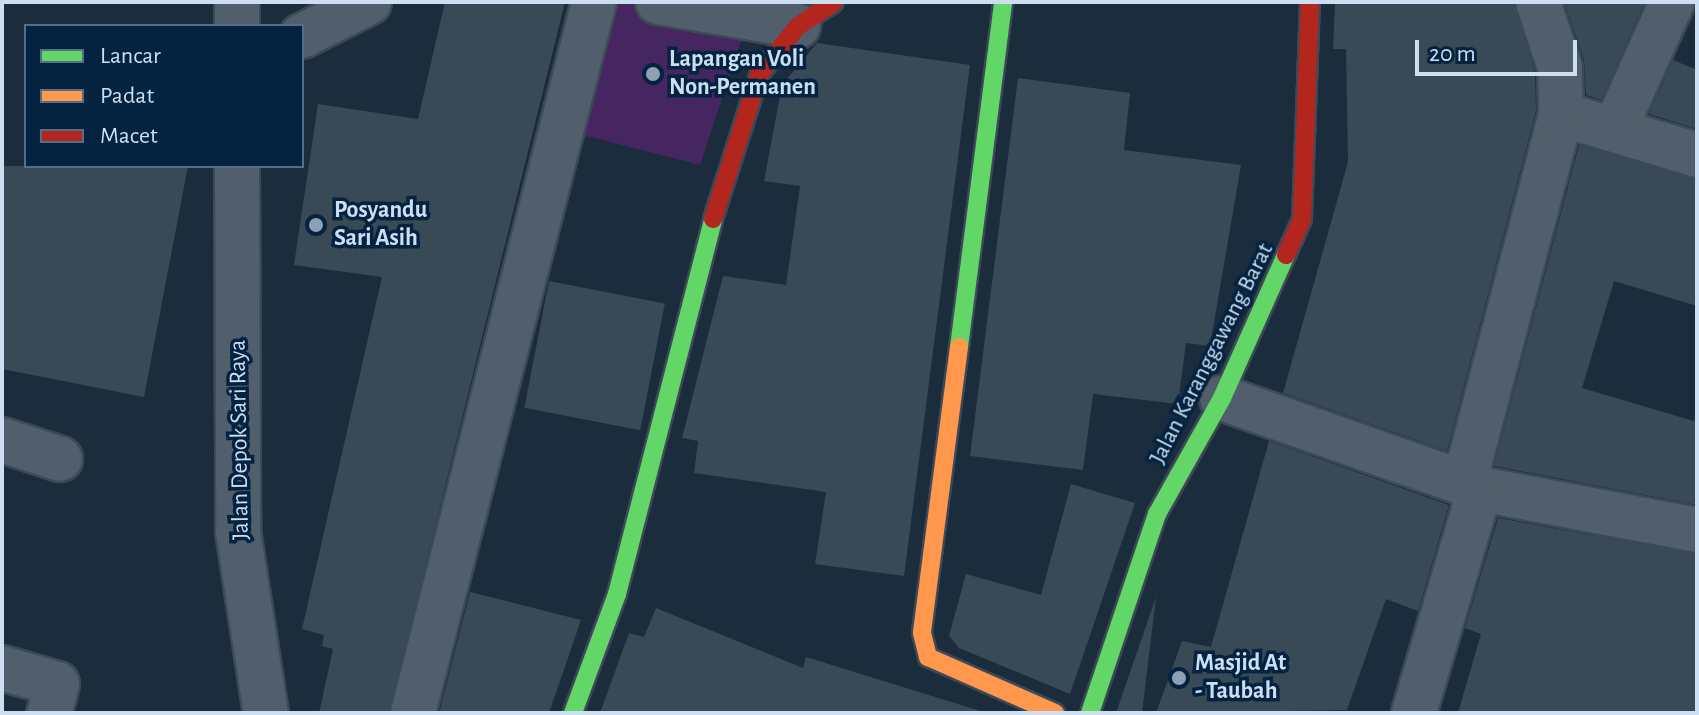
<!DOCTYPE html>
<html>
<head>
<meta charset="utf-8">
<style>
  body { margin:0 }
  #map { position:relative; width:1699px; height:715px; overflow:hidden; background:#1b2c3d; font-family:"Alegreya Sans",sans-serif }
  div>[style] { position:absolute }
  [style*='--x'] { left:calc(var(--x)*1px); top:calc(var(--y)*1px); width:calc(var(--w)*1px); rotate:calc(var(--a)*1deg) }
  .green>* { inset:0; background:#452660 }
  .building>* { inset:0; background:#384a56; transform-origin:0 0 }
  .roads { filter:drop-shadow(2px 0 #3c4957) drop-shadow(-2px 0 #3c4957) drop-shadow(0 2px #3c4957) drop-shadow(0 -2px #3c4957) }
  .street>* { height:44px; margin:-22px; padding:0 22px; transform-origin:22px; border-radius:22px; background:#515e6b }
  .fast>* { height:18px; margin:-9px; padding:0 9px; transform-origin:9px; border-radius:9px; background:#63d668 }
  .slow>* { height:18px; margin:-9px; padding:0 9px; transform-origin:9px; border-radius:9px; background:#ff974d }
  .jam>* { height:18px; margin:-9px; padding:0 9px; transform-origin:9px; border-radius:9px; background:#b3261e }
  .dots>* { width:22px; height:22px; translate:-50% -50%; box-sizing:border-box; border:4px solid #032340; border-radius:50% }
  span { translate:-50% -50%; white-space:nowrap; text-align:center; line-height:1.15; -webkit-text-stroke:7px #032340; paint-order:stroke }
  .poi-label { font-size:24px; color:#ccdef2; font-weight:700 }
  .left { translate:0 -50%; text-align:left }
  .street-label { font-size:24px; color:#ccdef2 }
  .frame { position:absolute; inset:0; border:4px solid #ccdef2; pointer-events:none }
  .legend { position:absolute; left:24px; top:24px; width:280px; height:144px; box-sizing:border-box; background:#032340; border:2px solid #536e87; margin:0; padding:10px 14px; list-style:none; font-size:24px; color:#ccdef2 }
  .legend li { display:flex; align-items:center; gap:16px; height:40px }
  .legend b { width:40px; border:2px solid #536e87 }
  .scale { position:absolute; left:1415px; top:40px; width:162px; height:36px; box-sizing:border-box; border:4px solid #ccdef2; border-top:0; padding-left:10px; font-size:24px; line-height:28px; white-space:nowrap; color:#ccdef2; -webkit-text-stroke:6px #032340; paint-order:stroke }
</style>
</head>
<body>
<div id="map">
  <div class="green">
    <i style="clip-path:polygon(594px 2px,658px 2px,749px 17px,700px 165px,563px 130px)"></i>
  </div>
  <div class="building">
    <i style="clip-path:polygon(445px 2px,565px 2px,389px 713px,319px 713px,333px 649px,322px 646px,324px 635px,302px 629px,382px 277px,294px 265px,318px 104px,418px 119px)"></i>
    <i style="clip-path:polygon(1335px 2px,1514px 2px,1535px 72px,1536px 111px,1447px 451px,1283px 393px,1348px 162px,1346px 49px,1333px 49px)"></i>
    <i style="clip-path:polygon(1564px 2px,1645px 2px,1601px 100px,1586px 95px,1584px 60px)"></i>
    <i style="clip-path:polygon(817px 43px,970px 65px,904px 576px,815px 564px,826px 492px,694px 473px,698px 441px,682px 438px,723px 276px,786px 285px,800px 186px,764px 181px,782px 85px)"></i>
    <i style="clip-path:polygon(1673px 60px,1697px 70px,1697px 129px,1649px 114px)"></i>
    <i style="clip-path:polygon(1018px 78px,1130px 93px,1124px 150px,1241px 165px,1210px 346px,1186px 343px,1178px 404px,1093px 394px,1083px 470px,970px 456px)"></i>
    <i style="clip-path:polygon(1579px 145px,1697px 179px,1697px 306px,1614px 281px,1582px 388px,1697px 422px,1697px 505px,1494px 466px)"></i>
    <i style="clip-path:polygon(2px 166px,188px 166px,144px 397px,2px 369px)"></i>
    <i style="left:549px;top:281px;width:118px;height:129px;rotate:11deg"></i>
    <i style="clip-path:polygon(1269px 441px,1449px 505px,1418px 611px,1386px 599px,1347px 710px,1156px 713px,1182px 641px,1211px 647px)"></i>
    <i style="clip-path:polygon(1071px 484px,1135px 503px,1070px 694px,959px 648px,949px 636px,966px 574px,1041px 595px)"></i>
    <i style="clip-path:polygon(1498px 518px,1697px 554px,1697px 713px,1458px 713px,1481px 634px,1465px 628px)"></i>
    <i style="clip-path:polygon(470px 592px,581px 620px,549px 713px,439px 713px)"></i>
    <i style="clip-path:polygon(1156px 597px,1142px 713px,1116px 713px)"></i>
    <i style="clip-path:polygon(656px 608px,803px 668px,806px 657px,987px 713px,600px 713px,629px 633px,644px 637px)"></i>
  </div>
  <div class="roads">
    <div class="street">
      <i style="--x:658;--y:2;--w:142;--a:9.7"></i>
      <i style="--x:237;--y:26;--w:24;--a:-90"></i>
      <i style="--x:302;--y:36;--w:75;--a:-26.9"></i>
      <i style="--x:1561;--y:114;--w:142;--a:16.8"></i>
      <i style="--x:1615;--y:129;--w:139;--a:-65.8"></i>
      <i style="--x:237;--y:166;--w:365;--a:89.8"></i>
      <i style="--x:238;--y:531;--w:184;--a:81.3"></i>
      <i style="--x:1222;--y:398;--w:274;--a:19.4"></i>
      <i style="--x:1480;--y:489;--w:221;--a:10.7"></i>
      <i style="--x:2;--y:440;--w:61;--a:18.1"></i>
      <i style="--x:1464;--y:484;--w:383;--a:-75.3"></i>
      <i style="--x:1561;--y:114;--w:46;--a:-91.2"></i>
      <i style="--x:1560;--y:68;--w:70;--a:-108.4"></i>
      <i style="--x:2;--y:668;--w:57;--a:16.2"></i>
      <i style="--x:57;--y:684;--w:30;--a:105"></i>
      <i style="--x:413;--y:713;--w:734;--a:-75.72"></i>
      <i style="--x:1414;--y:713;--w:234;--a:-73.6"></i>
    </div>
    <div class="fast">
      <i style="--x:959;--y:347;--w:348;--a:-82.7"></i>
      <i style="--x:573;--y:713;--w:127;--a:-69.7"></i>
      <i style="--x:617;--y:594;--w:387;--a:-75.6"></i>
      <i style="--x:1090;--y:713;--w:210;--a:-71.4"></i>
      <i style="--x:1157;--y:514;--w:133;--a:-60.7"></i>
      <i style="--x:1222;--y:398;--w:157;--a:-65.9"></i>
    </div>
    <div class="slow">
      <i style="--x:959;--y:347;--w:288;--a:97.4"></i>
      <i style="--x:922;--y:633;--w:25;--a:76"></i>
      <i style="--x:928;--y:657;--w:139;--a:23.8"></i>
    </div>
    <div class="jam">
      <i style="--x:713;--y:219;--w:153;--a:-72.2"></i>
      <i style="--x:760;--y:73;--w:60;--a:-51"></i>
      <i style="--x:798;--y:26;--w:43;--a:-33.7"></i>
      <i style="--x:1286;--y:255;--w:39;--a:-66"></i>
      <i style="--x:1302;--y:219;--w:217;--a:-87.9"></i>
    </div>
  </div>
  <div class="dots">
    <i style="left:653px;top:74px;background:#8ea0b3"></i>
    <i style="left:316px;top:225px;background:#8ea0b3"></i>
    <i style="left:1179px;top:678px;background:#8ea0b3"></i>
  </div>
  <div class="poi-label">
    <span class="left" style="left:669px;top:74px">Lapangan Voli<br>Non-Permanen</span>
    <span class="left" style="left:334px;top:225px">Posyandu<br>Sari Asih</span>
    <span class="left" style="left:1195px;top:678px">Masjid At<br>- Taubah</span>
  </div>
  <div class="street-label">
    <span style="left:1212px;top:354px;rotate:-63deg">Jalan Karanggawang Barat</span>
    <span style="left:240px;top:440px;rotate:-91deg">Jalan Depok Sari Raya</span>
  </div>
  <div class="frame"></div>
  <ul class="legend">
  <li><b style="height:10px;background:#63d668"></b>Lancar</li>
  <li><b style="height:10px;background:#ff974d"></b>Padat</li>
  <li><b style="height:10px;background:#b3261e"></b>Macet</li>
  </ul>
  <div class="scale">20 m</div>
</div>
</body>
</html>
